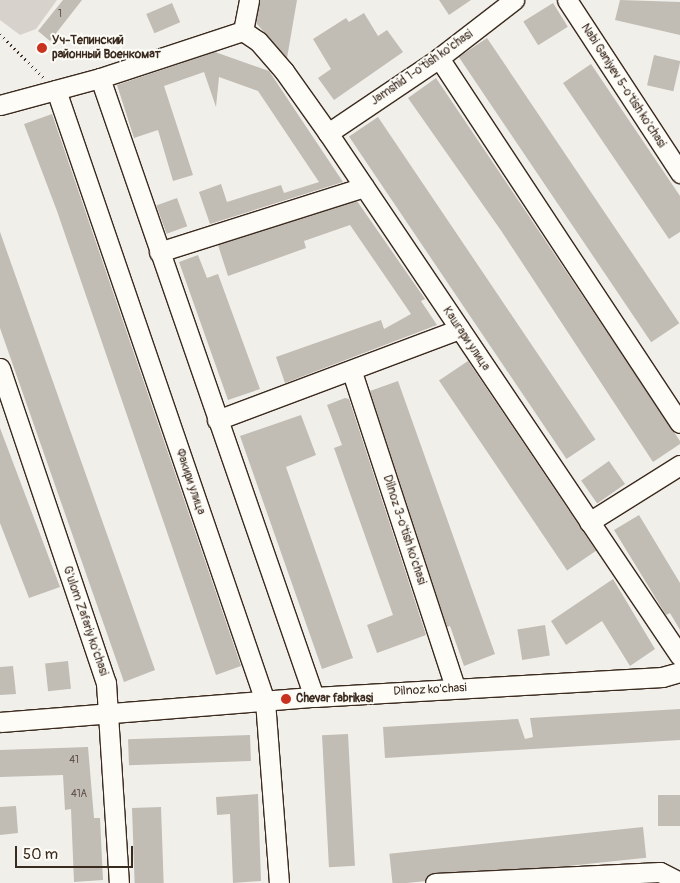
<!DOCTYPE html>
<html>
<head>
<meta charset="utf-8">
<style>
  body { margin:0 }
  #map { position:relative; width:680px; height:883px; overflow:hidden; background:#f1efea; font-family:Pangolin,sans-serif }
  div>[style] { position:absolute }
  [style*='--x'] { left:calc(var(--x)*1px); top:calc(var(--y)*1px); width:calc(var(--w)*1px); rotate:calc(var(--a)*1deg) }
  .green>* { inset:0; background:#d7d2cc }
  .building>* { inset:0; background:#c1bcb4; transform-origin:0 0 }
  .path>* { height:3px; margin-top:-1.5px; transform-origin:0; background:repeating-linear-gradient(90deg,#3b2a1e 0 1px,transparent 0 5px) }
  .roads { filter:drop-shadow(1px 0 #3b2a1e) drop-shadow(-1px 0 #3b2a1e) drop-shadow(0 1px #3b2a1e) drop-shadow(0 -1px #3b2a1e) }
  .minor>* { height:19px; margin:-9.5px; padding:0 9.5px; transform-origin:9.5px; border-radius:9.5px; background:#fdfcf7 }
  .dots>* { width:14px; height:14px; translate:-50% -50%; box-sizing:border-box; border:2px solid #fdfcf7; border-radius:50% }
  span { translate:-50% -50%; white-space:nowrap; text-align:center; line-height:1.15; -webkit-text-stroke:4px #fdfcf7; paint-order:stroke }
  .number-label { font-size:10px; color:#5c4e44 }
  .number-label span { -webkit-text-stroke-width:0 }
  .poi-label { font-size:12px; color:#3b2a1e; font-weight:700 }
  .left { translate:0 -50%; text-align:left }
  .street-label { font-size:12px; color:#3b2a1e }
  .scale { position:absolute; left:15px; top:846px; width:118px; height:22px; box-sizing:border-box; border:2px solid #3b2a1e; border-top:0; padding-left:6px; font-size:15px; line-height:18px; white-space:nowrap; color:#3b2a1e; -webkit-text-stroke:4px #fdfcf7; paint-order:stroke }
</style>
</head>
<body>
<div id="map">
  <div class="green">
    <i style="clip-path:polygon(0 0,57px 0,36px 29px,20px 35px,0 20px)"></i>
  </div>
  <div class="building">
    <i style="clip-path:polygon(63px 0,82px 0,50px 41px,38px 31px)"></i>
    <i style="clip-path:polygon(260px 0,297px 0,287px 58px,256px 23px)"></i>
    <i style="clip-path:polygon(439px 0,471px 0,449px 15px)"></i>
    <i style="clip-path:polygon(620px 0,680px 2px,680px 35px,615px 20px)"></i>
    <i style="left:172px;top:3px;width:21px;height:28px;rotate:67deg"></i>
    <i style="left:553px;top:3px;width:28px;height:35px;rotate:58deg"></i>
    <i style="clip-path:polygon(364px 13px,378px 36px,387px 30px,403px 52px,334px 100px,318px 78px,331px 69px,313px 39px,346px 18px,349px 22px)"></i>
    <i style="left:487px;top:38px;width:344px;height:34px;rotate:56deg"></i>
    <i style="clip-path:polygon(215px 52px,269px 71px,343px 182px,210px 224px,199px 192px,221px 184px,227px 202px,281px 185px,284px 193px,319px 182px,258px 91px,219px 77px,216px 107px,204px 72px,164px 86px,193px 175px,173px 181px,158px 130px,134px 138px,117px 85px)"></i>
    <i style="left:654px;top:55px;width:27px;height:31px;rotate:13deg"></i>
    <i style="clip-path:polygon(591px 64px,680px 196px,680px 232px,669px 239px,563px 83px)"></i>
    <i style="clip-path:polygon(436px 78px,680px 441px,680px 444px,653px 462px,502px 232px,408px 98px)"></i>
    <i style="clip-path:polygon(52px 114px,241px 666px,216px 675px,57px 211px,24px 124px)"></i>
    <i style="left:378px;top:117px;width:389px;height:35px;rotate:56deg"></i>
    <i style="left:177px;top:198px;width:30px;height:22px;rotate:70deg"></i>
    <i style="clip-path:polygon(357px 201px,425px 299px,421px 301px,437px 325px,285px 383px,276px 357px,381px 320px,384px 329px,411px 314px,350px 225px,304px 241px,306px 248px,228px 276px,218px 245px)"></i>
    <i style="clip-path:polygon(0 232px,155px 670px,124px 682px,0 328px)"></i>
    <i style="clip-path:polygon(198px 255px,207px 278px,218px 274px,260px 389px,228px 400px,179px 262px)"></i>
    <i style="left:468px;top:361px;width:229px;height:35px;rotate:56deg"></i>
    <i style="clip-path:polygon(398px 381px,495px 654px,464px 666px,450px 626px,447px 627px,370px 391px)"></i>
    <i style="clip-path:polygon(345px 398px,349px 399px,426px 635px,377px 653px,367px 625px,393px 615px,334px 448px,342px 445px,327px 405px)"></i>
    <i style="clip-path:polygon(301px 415px,316px 455px,286px 467px,353px 658px,322px 669px,240px 436px)"></i>
    <i style="clip-path:polygon(0 428px,60px 587px,29px 598px,0 523px)"></i>
    <i style="left:609px;top:461px;width:28px;height:34px;rotate:55deg"></i>
    <i style="clip-path:polygon(639px 515px,680px 583px,680px 630px,670px 613px,666px 615px,614px 530px)"></i>
    <i style="clip-path:polygon(613px 579px,655px 649px,630px 666px,602px 621px,566px 645px,551px 621px)"></i>
    <i style="left:545px;top:625px;width:31px;height:28px;rotate:81deg"></i>
    <i style="left:68px;top:661px;width:28px;height:23px;rotate:84deg"></i>
    <i style="clip-path:polygon(13px 666px,16px 694px,0 695px,0 667px)"></i>
    <i style="clip-path:polygon(680px 709px,680px 740px,385px 758px,383px 727px,518px 719px,525px 739px,533px 737px,530px 718px)"></i>
    <i style="left:348px;top:734px;width:132px;height:26px;rotate:87deg"></i>
    <i style="left:250px;top:735px;width:26px;height:122px;rotate:88deg"></i>
    <i style="clip-path:polygon(88px 747px,94px 818px,100px 818px,103px 880px,74px 882px,71px 809px,65px 810px,63px 775px,0 777px,0 750px)"></i>
    <i style="clip-path:polygon(258px 794px,261px 881px,233px 883px,230px 814px,217px 815px,216px 797px)"></i>
    <i style="left:680px;top:795px;width:31px;height:22px;rotate:90deg"></i>
    <i style="clip-path:polygon(16px 806px,18px 833px,0 835px,0 807px)"></i>
    <i style="left:161px;top:807px;width:76px;height:29px;rotate:88deg"></i>
    <i style="left:643px;top:827px;width:31px;height:255px;rotate:84deg"></i>
  </div>
  <div class="path">
    <i style="--x:0;--y:34;--w:62;--a:45"></i>
  </div>
  <div class="roads">
    <div class="minor">
      <i style="--x:567;--y:0;--w:207;--a:56.8"></i>
      <i style="--x:243;--y:31;--w:18;--a:34"></i>
      <i style="--x:258;--y:41;--w:40;--a:49"></i>
      <i style="--x:284;--y:71;--w:76;--a:54.6"></i>
      <i style="--x:328;--y:133;--w:630;--a:56.06"></i>
      <i style="--x:243;--y:31;--w:32;--a:-79"></i>
      <i style="--x:439;--y:58;--w:437;--a:56.6"></i>
      <i style="--x:100;--y:78;--w:655;--a:70.93"></i>
      <i style="--x:56;--y:90;--w:646;--a:71.12"></i>
      <i style="--x:265;--y:701;--w:183;--a:85.6"></i>
      <i style="--x:0;--y:105;--w:104;--a:-15.1"></i>
      <i style="--x:100;--y:78;--w:151;--a:-18.2"></i>
      <i style="--x:328;--y:133;--w:134;--a:-34"></i>
      <i style="--x:439;--y:58;--w:95;--a:-37.7"></i>
      <i style="--x:159;--y:252;--w:215;--a:-17.6"></i>
      <i style="--x:0;--y:368;--w:332;--a:71.4"></i>
      <i style="--x:106;--y:683;--w:200;--a:86.3"></i>
      <i style="--x:352;--y:372;--w:332;--a:71.9"></i>
      <i style="--x:217;--y:420;--w:259;--a:-20.6"></i>
      <i style="--x:589;--y:522;--w:107;--a:-32.1"></i>
      <i style="--x:0;--y:722;--w:315;--a:-4.6"></i>
      <i style="--x:314;--y:697;--w:349;--a:-3.3"></i>
      <i style="--x:662;--y:677;--w:19;--a:-16"></i>
      <i style="--x:435;--y:883;--w:225;--a:-2.8"></i>
      <i style="--x:660;--y:872;--w:22;--a:27"></i>
    </div>
  </div>
  <div class="dots">
    <i style="left:42px;top:48px;background:#c8321e"></i>
    <i style="left:286px;top:699px;background:#c8321e"></i>
  </div>
  <div class="number-label">
    <span style="left:60px;top:15px">1</span>
    <span style="left:74px;top:761px">41</span>
    <span style="left:79px;top:795px">41A</span>
  </div>
  <div class="poi-label">
    <span class="left" style="left:52px;top:48px">Уч-Тепинский<br>районный Военкомат</span>
    <span class="left" style="left:296px;top:699px">Chevar fabrikasi</span>
  </div>
  <div class="street-label">
    <span style="left:422px;top:68px;rotate:-35deg">Jamshid 1-o'tish ko'chasi</span>
    <span style="left:623px;top:86px;rotate:57deg">Nabi Ganiyev 5-o'tish ko'chasi</span>
    <span style="left:466px;top:339px;rotate:56deg">Кашгари улица</span>
    <span style="left:190px;top:482px;rotate:71deg">Факири улица</span>
    <span style="left:404px;top:530px;rotate:72deg">Dilnoz 3-o'tish ko'chasi</span>
    <span style="left:85px;top:621px;rotate:71deg">G'ulom Zafariy ko'chasi</span>
    <span style="left:430px;top:690px;rotate:-3deg">Dilnoz ko'chasi</span>
  </div>
  <div class="scale">50 m</div>
</div>
</body>
</html>
